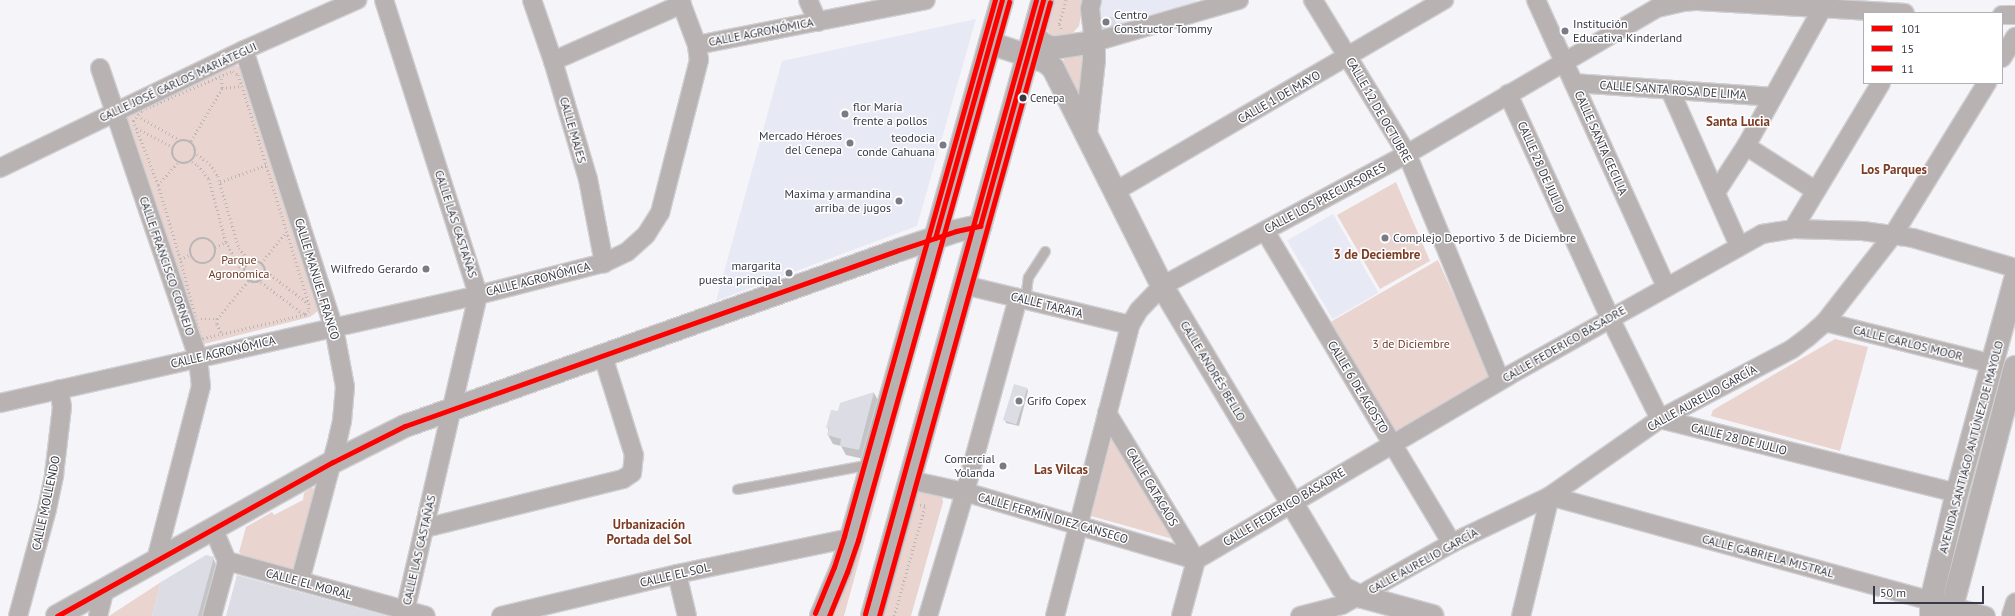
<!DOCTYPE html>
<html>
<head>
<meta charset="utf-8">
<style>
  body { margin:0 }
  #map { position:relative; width:2015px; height:616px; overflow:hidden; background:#f5f5f9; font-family:"PT Sans",sans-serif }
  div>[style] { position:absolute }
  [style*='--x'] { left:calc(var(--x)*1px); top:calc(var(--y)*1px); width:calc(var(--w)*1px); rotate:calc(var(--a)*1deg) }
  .built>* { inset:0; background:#e7e9f4; transform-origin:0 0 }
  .green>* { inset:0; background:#ead4cf; transform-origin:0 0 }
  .shadow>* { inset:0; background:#0003 }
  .building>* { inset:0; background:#dbdce4; transform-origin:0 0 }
  .path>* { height:2.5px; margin-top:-1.25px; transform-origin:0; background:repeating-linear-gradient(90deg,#b9b6b7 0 1px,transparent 0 4px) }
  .path>.ring { margin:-1.25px; padding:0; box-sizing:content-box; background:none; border:2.5px solid #b9b6b7; border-radius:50% }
  .roads { filter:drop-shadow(1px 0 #d0d0d4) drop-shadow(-1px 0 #d0d0d4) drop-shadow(0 1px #d0d0d4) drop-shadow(0 -1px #d0d0d4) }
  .service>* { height:9px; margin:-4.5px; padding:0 4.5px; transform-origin:4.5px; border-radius:4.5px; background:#b8b3b2 }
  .minor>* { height:18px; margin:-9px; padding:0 9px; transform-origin:9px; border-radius:9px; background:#b8b3b2 }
  .tertiary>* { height:22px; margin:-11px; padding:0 11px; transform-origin:11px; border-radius:11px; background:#b8b3b2 }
  .secondary>* { height:22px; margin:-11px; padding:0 11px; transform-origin:11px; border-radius:11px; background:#b7b2b1 }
  .bus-1>* { height:5px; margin:-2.5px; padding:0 2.5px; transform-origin:2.5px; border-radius:2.5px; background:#f00 }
  .bus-2>* { height:5px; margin:-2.5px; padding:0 2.5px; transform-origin:2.5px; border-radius:2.5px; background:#f00 }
  .bus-3>* { height:5px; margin:-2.5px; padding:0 2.5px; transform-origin:2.5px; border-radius:2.5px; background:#f00 }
  .dots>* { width:11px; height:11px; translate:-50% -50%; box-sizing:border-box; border:2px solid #fff; border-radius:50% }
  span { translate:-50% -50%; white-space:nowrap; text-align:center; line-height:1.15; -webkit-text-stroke:3px #fff; paint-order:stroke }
  .bus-label { font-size:11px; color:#373946 }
  .left { translate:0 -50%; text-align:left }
  .poi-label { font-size:12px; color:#373946 }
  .right { translate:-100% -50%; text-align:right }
  .street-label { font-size:12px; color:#373946 }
  .park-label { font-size:12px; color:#6e3926 }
  .neighbourhood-label { font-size:13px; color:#7e3b24; font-weight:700 }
  .legend { position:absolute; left:1863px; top:12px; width:140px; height:72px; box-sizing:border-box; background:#fff; border:1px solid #afb0b5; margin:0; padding:5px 7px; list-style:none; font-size:12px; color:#373946 }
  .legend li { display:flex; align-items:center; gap:8px; height:20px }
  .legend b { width:20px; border:1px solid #afb0b5 }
  .scale { position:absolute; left:1873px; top:586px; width:111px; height:18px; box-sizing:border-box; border:2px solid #373946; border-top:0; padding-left:5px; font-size:12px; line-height:14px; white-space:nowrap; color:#373946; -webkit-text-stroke:3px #fff; paint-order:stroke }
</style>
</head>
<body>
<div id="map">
  <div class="built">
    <i style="clip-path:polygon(1102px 0,1196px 0,1197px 4px,1102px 33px,1096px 29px)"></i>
    <i style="clip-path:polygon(976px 19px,917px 226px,716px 301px,782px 61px)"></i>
    <i style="left:1333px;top:214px;width:91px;height:53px;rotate:60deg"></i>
  </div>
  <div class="green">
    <i style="clip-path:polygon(1052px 0,1084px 0,1079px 26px,1071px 35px,1057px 38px,1051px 36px,1045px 26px)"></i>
    <i style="clip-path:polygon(1082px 53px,1086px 55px,1082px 104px,1062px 63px,1064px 59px)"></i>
    <i style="left:993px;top:57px;width:6px;height:170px;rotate:18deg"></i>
    <i style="clip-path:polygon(235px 65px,242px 68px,318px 311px,310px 317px,204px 344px,196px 338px,127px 117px,134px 108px)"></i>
    <i style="clip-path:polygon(1396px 182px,1430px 261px,1380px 289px,1337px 215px)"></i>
    <i style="clip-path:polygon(944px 250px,844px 616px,832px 616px,838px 606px,845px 584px,939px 252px)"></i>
    <i style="clip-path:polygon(1438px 260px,1489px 374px,1487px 379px,1397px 434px,1327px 324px)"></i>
    <i style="clip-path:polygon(1835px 339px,1868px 347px,1840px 451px,1711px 416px,1713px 410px)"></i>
    <i style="clip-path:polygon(1112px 437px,1173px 539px,1091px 516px)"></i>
    <i style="clip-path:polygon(311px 488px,317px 489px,300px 569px,293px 571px,245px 558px,239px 552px,246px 527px,272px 512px,274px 515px,303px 500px,304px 493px)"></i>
    <i style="clip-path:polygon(921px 490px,942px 496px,943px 502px,911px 616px,882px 616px,917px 492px)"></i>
    <i style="clip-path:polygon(161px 582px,152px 616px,109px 616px)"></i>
  </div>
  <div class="shadow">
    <i style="clip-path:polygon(1103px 18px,1113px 18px,1119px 31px,1107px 34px,1104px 28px)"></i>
    <i style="clip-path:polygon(1027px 388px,1028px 391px,1019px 426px,1006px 423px,1005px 420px)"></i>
    <i style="clip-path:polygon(874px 393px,879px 402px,864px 459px,846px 455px,841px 446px,833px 444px,828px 435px,828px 427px,838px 412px,841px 403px)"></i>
    <i style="clip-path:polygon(213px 558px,216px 564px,203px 616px,153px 616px)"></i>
  </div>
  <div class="building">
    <i style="clip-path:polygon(1102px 17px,1114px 17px,1116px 25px,1103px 28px)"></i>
    <i style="left:1014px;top:384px;width:14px;height:38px;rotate:17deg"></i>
    <i style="clip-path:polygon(874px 392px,859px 450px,840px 446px,841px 439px,827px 435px,829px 428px,826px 428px,831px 410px,838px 411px,840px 403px)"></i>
    <i style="clip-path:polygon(206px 555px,214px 557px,198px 616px,152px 616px,161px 582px)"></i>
    <i style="clip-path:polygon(237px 575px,387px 616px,226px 616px)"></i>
  </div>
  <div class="path">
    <i style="--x:1061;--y:29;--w:5;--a:-112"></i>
    <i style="--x:1059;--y:24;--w:25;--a:-74"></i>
    <i style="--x:233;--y:71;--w:6;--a:39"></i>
    <i style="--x:238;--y:75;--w:12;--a:70"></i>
    <i style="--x:242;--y:86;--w:228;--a:72.9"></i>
    <i style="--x:309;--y:304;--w:7;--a:90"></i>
    <i style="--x:309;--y:311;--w:6;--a:135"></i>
    <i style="--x:305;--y:315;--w:106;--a:166.9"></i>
    <i style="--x:202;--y:339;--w:4;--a:-124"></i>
    <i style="--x:200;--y:336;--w:80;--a:-104.6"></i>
    <i style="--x:180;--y:259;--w:77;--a:-106.6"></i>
    <i style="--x:158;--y:185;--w:69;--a:-111.3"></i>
    <i style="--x:133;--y:121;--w:14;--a:-51"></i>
    <i style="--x:142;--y:110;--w:99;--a:-23.2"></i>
    <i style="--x:222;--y:88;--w:18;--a:-6"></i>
    <i style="--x:141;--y:118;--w:45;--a:29.4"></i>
    <i style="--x:137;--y:128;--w:41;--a:27.8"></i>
    <i class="ring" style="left:172px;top:140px;width:21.5px;height:21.5px"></i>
    <i style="--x:191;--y:141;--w:61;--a:-59.7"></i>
    <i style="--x:222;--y:88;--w:9;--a:-96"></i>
    <i style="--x:197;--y:154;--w:16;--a:38"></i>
    <i style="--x:210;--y:164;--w:14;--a:56"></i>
    <i style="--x:218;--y:176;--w:75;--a:73.7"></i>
    <i style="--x:239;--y:248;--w:18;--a:49"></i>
    <i style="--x:192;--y:162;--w:7;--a:27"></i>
    <i style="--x:198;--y:165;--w:18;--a:52"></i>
    <i style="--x:209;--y:179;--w:65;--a:74.9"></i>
    <i style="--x:226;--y:242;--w:37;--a:61"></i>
    <i style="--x:220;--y:182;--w:49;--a:-20.3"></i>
    <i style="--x:158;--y:185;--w:30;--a:-49"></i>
    <i class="ring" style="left:190px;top:238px;width:23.5px;height:23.5px"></i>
    <i style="--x:215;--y:247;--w:12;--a:-24"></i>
    <i style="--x:180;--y:259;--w:12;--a:-24"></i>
    <i class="ring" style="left:244px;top:261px;width:19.5px;height:19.5px"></i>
    <i style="--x:261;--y:263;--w:40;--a:-51"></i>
    <i style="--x:267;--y:272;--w:53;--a:37.3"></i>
    <i style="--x:261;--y:282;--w:55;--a:36.9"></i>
    <i style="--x:201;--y:319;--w:16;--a:0"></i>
    <i style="--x:217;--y:319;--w:49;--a:-50.8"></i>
    <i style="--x:217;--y:319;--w:5;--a:90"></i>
    <i style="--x:217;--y:324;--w:11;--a:63"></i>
    <i style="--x:894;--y:616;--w:114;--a:-74.3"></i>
    <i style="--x:925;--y:506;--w:5;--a:-169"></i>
  </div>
  <div class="roads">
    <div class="service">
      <i style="--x:1025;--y:300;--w:23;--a:-83"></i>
      <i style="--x:1028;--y:277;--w:31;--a:-57"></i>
      <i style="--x:737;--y:489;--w:136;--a:-10.6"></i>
    </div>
    <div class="minor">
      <i style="--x:384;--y:0;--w:310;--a:72.3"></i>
      <i style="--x:478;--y:295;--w:329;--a:103"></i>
      <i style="--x:532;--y:0;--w:65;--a:71"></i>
      <i style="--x:553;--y:61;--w:123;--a:73.5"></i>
      <i style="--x:588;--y:179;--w:86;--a:79.2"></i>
      <i style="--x:808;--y:0;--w:24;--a:66"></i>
      <i style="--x:1092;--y:0;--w:9;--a:103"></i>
      <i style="--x:1090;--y:9;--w:33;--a:83"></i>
      <i style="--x:1094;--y:42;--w:151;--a:-16.2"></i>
      <i style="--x:1313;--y:0;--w:180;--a:58.6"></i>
      <i style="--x:1407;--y:154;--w:244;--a:67.6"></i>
      <i style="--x:1536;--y:0;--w:315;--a:65.6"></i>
      <i style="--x:2002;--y:15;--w:13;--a:0"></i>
      <i style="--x:697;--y:45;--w:233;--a:-11.1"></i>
      <i style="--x:244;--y:50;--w:292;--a:72.1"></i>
      <i style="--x:334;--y:328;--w:60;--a:79.4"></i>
      <i style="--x:345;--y:387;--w:34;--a:95"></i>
      <i style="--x:342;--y:421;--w:18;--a:103"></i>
      <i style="--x:338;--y:439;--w:147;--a:105"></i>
      <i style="--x:2002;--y:58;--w:25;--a:-58"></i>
      <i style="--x:553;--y:61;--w:141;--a:-23.8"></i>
      <i style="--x:100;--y:68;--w:306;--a:71.3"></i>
      <i style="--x:198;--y:358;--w:28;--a:84"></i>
      <i style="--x:201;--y:386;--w:180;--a:104.5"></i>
      <i style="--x:1574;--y:83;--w:199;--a:4"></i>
      <i style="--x:1670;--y:90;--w:171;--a:66.1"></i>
      <i style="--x:1508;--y:94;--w:246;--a:65.5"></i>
      <i style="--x:1610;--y:318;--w:113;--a:63.7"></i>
      <i style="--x:1660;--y:419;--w:306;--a:14"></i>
      <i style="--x:1746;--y:146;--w:83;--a:32.7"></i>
      <i style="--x:0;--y:168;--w:271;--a:-25.8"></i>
      <i style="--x:244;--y:50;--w:124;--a:-23.9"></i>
      <i style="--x:1114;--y:192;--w:382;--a:-30.2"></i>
      <i style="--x:1716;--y:192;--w:55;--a:-56.9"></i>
      <i style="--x:1746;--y:146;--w:157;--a:-61"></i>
      <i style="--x:1793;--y:229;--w:170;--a:-58.9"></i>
      <i style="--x:1265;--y:231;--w:364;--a:59.1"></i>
      <i style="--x:964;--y:285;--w:171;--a:13.5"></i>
      <i style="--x:1825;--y:322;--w:172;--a:14.1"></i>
      <i style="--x:0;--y:403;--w:490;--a:-12.7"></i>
      <i style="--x:478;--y:295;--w:130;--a:-14.3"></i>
      <i style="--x:604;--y:263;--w:25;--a:-26"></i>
      <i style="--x:627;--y:252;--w:25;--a:-42"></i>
      <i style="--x:646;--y:235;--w:26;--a:-58"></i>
      <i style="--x:660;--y:213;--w:158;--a:-75.7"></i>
      <i style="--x:699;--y:60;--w:15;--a:-98"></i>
      <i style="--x:697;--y:45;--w:48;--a:-110.7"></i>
      <i style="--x:1107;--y:413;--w:172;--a:58.8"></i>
      <i style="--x:909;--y:480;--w:57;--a:12.1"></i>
      <i style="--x:965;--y:492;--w:241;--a:16.4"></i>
      <i style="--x:1550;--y:496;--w:452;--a:15.4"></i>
      <i style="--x:213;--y:528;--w:36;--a:67"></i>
      <i style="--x:425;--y:528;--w:204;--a:-13.9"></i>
      <i style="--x:623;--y:479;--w:11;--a:-34"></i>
      <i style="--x:632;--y:473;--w:18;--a:-84"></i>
      <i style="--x:634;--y:455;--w:104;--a:-107.4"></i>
      <i style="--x:227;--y:561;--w:206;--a:15.4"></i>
      <i style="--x:677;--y:574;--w:43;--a:76.6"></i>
      <i style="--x:18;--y:616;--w:111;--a:-74.8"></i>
      <i style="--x:47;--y:509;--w:35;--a:-78"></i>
      <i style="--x:54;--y:475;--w:68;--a:-83.3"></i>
      <i style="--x:62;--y:407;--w:18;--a:-99"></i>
      <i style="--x:98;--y:616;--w:29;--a:-76"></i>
      <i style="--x:212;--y:616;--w:57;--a:-74.7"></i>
      <i style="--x:501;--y:616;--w:181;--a:-13.4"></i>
      <i style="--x:677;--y:574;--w:178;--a:-11.7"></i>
      <i style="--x:928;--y:616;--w:129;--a:-73.4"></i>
      <i style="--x:965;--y:492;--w:201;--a:-74.7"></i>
      <i style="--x:1055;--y:616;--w:301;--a:-75.5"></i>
      <i style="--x:1130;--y:325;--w:17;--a:-59"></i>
      <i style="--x:1139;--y:310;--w:33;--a:-46"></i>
      <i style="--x:1162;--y:286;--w:278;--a:-28.3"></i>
      <i style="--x:1407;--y:154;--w:290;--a:-30.3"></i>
      <i style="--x:1657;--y:8;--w:26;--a:-13"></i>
      <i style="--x:1682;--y:2;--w:16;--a:-4"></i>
      <i style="--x:1698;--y:1;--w:207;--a:3.3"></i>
      <i style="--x:1181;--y:616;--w:58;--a:-75"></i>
      <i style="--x:1196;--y:560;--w:362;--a:-30.5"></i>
      <i style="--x:1508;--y:376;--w:291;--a:-29.2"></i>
      <i style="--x:1762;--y:234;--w:31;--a:-9"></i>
      <i style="--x:1793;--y:229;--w:70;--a:1.6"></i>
      <i style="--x:1863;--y:231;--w:50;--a:8"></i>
      <i style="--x:1913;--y:238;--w:106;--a:16.4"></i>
      <i style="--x:1300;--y:616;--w:43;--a:-14.7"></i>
      <i style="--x:1342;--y:605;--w:126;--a:-29.4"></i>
      <i style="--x:1452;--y:543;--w:109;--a:-25.6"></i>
      <i style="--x:1550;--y:496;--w:134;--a:-35"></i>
      <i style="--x:1660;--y:419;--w:149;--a:-27.9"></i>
      <i style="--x:1792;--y:349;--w:20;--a:-37"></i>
      <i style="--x:1808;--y:337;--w:23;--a:-41"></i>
      <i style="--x:1825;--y:322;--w:110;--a:-52"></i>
      <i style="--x:1893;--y:235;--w:179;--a:-58.3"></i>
      <i style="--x:1521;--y:616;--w:123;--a:-76.4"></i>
      <i style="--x:2011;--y:616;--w:14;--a:-73"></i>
    </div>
    <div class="tertiary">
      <i style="--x:1034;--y:36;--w:13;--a:42"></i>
      <i style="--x:1044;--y:45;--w:9;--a:18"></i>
      <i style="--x:1053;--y:48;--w:41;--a:-8.3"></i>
      <i style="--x:1094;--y:42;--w:18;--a:90"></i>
      <i style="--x:1094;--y:60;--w:73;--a:96.3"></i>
      <i style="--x:990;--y:43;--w:59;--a:18.7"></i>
      <i style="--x:1046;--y:62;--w:9;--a:41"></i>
      <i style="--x:1053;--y:68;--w:244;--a:63.4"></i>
      <i style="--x:1162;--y:286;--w:352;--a:59.1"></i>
      <i style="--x:1343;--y:588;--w:18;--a:27"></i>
      <i style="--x:1359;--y:596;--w:76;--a:15.3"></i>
      <i style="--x:57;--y:616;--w:316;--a:-29.2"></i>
      <i style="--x:333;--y:462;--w:80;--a:-26.6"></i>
      <i style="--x:405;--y:426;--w:524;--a:-19.61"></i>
      <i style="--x:899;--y:250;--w:60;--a:-18.4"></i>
      <i style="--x:956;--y:231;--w:25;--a:-12"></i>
      <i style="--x:1931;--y:616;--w:15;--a:-90"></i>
      <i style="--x:1931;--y:601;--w:111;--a:-76.5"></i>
      <i style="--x:1957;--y:493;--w:222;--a:-74.8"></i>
      <i style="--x:1952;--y:616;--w:9;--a:-90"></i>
      <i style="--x:1952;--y:607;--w:248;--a:-75.3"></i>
    </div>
    <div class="secondary">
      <i style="--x:821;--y:616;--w:51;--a:-66.9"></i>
      <i style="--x:841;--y:569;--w:33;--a:-72"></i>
      <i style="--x:851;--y:538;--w:559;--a:-74.32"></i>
      <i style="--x:872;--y:616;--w:639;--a:-74.49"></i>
    </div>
  </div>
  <div class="bus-1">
    <i style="--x:935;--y:238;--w:247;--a:-74.3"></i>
    <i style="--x:57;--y:616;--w:316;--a:-29.2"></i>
    <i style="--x:333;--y:462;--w:80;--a:-26.6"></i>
    <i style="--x:405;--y:426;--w:524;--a:-19.61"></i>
    <i style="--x:899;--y:250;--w:60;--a:-18.4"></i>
    <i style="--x:956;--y:231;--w:25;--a:-12"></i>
    <i style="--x:980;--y:226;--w:235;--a:-74.4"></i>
  </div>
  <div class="bus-2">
    <i style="--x:829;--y:616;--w:48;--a:-67.8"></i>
    <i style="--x:847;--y:572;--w:34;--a:-71"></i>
    <i style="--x:858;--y:540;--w:559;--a:-74.32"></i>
    <i style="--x:879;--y:616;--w:637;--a:-74.44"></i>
  </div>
  <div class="bus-3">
    <i style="--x:815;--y:613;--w:50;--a:-67.6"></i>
    <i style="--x:834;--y:567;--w:33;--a:-72"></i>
    <i style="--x:844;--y:536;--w:557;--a:-74.27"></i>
    <i style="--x:865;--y:614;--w:637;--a:-74.44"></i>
  </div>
  <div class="dots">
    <i style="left:1106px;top:22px;background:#7a7b85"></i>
    <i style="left:1565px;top:31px;background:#7a7b85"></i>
    <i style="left:1023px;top:98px;background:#373946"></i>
    <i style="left:845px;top:114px;background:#7a7b85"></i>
    <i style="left:850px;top:143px;background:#7a7b85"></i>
    <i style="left:943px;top:145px;background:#7a7b85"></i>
    <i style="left:899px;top:201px;background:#7a7b85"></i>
    <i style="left:1385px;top:238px;background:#7a7b85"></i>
    <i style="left:426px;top:269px;background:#7a7b85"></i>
    <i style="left:789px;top:273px;background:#7a7b85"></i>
    <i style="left:1019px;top:401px;background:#7a7b85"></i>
    <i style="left:1003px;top:466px;background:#7a7b85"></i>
  </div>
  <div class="bus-label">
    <span class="left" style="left:1030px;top:98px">Cenepa</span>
  </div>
  <div class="poi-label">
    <span class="left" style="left:1114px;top:22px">Centro<br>Constructor Tommy</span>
    <span class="left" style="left:1573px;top:31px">Institución<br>Educativa Kinderland</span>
    <span class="left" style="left:853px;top:114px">flor María<br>frente a pollos</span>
    <span class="right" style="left:842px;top:143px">Mercado Héroes<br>del Cenepa</span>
    <span class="right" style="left:935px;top:145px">teodocia<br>conde Cahuana</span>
    <span class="right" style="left:891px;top:201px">Maxima y armandina<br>arriba de jugos</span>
    <span class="left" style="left:1393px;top:238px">Complejo Deportivo 3 de Diciembre</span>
    <span class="right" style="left:781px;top:273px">margarita<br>puesta principal</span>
    <span class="right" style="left:418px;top:269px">Wilfredo Gerardo</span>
    <span class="left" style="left:1027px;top:401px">Grifo Copex</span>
    <span class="right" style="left:995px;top:466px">Comercial<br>Yolanda</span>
  </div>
  <div class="street-label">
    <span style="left:761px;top:32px;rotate:-11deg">CALLE AGRONÓMICA</span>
    <span style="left:178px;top:82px;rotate:-25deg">CALLE JOSÉ CARLOS MARIÁTEGUI</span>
    <span style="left:1673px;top:90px;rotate:4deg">CALLE SANTA ROSA DE LIMA</span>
    <span style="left:1279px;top:97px;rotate:-30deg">CALLE 1 DE MAYO</span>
    <span style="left:1379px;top:110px;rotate:60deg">CALLE 12 DE OCTUBRE</span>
    <span style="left:573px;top:130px;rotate:74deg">CALLE MAJES</span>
    <span style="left:1601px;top:143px;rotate:66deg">CALLE SANTA CECILIA</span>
    <span style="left:1541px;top:167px;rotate:66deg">CALLE 28 DE JULIO</span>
    <span style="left:1325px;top:198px;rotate:-28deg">CALLE LOS PRECURSORES</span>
    <span style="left:456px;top:224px;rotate:72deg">CALLE LAS CASTAÑAS</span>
    <span style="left:167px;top:266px;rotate:71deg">CALLE FRANCISCO CORNEJO</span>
    <span style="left:317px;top:279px;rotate:73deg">CALLE MANUEL FRANCO</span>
    <span style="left:538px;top:279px;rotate:-14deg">CALLE AGRONÓMICA</span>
    <span style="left:1047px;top:305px;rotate:14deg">CALLE TARATA</span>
    <span style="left:1908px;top:343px;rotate:14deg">CALLE CARLOS MOOR</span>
    <span style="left:1564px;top:344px;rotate:-30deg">CALLE FEDERICO BASADRE</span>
    <span style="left:223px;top:352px;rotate:-13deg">CALLE AGRONÓMICA</span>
    <span style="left:1213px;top:371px;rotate:59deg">CALLE ANDRÉS BELLO</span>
    <span style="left:1358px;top:387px;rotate:59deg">CALLE 6 DE AGOSTO</span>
    <span style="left:1702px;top:398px;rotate:-29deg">CALLE AURELIO GARCÍA</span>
    <span style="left:1739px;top:439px;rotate:14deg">CALLE 28 DE JULIO</span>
    <span style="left:1971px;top:447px;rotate:-75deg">AVENIDA SANTIAGO ANTÚNEZ DE MAYOLO</span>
    <span style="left:1152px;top:487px;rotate:59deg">CALLE CATACAOS</span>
    <span style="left:46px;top:503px;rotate:-78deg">CALLE MOLLENDO</span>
    <span style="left:1284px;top:507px;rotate:-31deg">CALLE FEDERICO BASADRE</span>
    <span style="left:1053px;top:518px;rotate:16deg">CALLE FERMÍN DIEZ CANSECO</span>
    <span style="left:419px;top:550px;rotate:-77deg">CALLE LAS CASTAÑAS</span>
    <span style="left:1768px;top:556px;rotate:15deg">CALLE GABRIELA MISTRAL</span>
    <span style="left:1423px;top:561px;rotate:-29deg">CALLE AURELIO GARCÍA</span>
    <span style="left:675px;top:575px;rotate:-13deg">CALLE EL SOL</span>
    <span style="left:309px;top:584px;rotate:15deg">CALLE EL MORAL</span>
  </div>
  <div class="park-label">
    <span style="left:239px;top:267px">Parque<br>Agronomica</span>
    <span style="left:1411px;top:344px">3 de Diciembre</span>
  </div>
  <div class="neighbourhood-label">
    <span style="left:1738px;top:122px">Santa Lucia</span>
    <span style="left:1894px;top:170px">Los Parques</span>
    <span style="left:1377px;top:255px">3 de Deciembre</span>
    <span style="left:1061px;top:470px">Las Vilcas</span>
    <span style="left:649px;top:533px">Urbanización<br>Portada del Sol</span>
  </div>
  <ul class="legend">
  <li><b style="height:5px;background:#f00"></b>101</li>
  <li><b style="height:5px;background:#f00"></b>15</li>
  <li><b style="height:5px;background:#f00"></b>11</li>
  </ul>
  <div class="scale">50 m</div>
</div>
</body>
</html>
